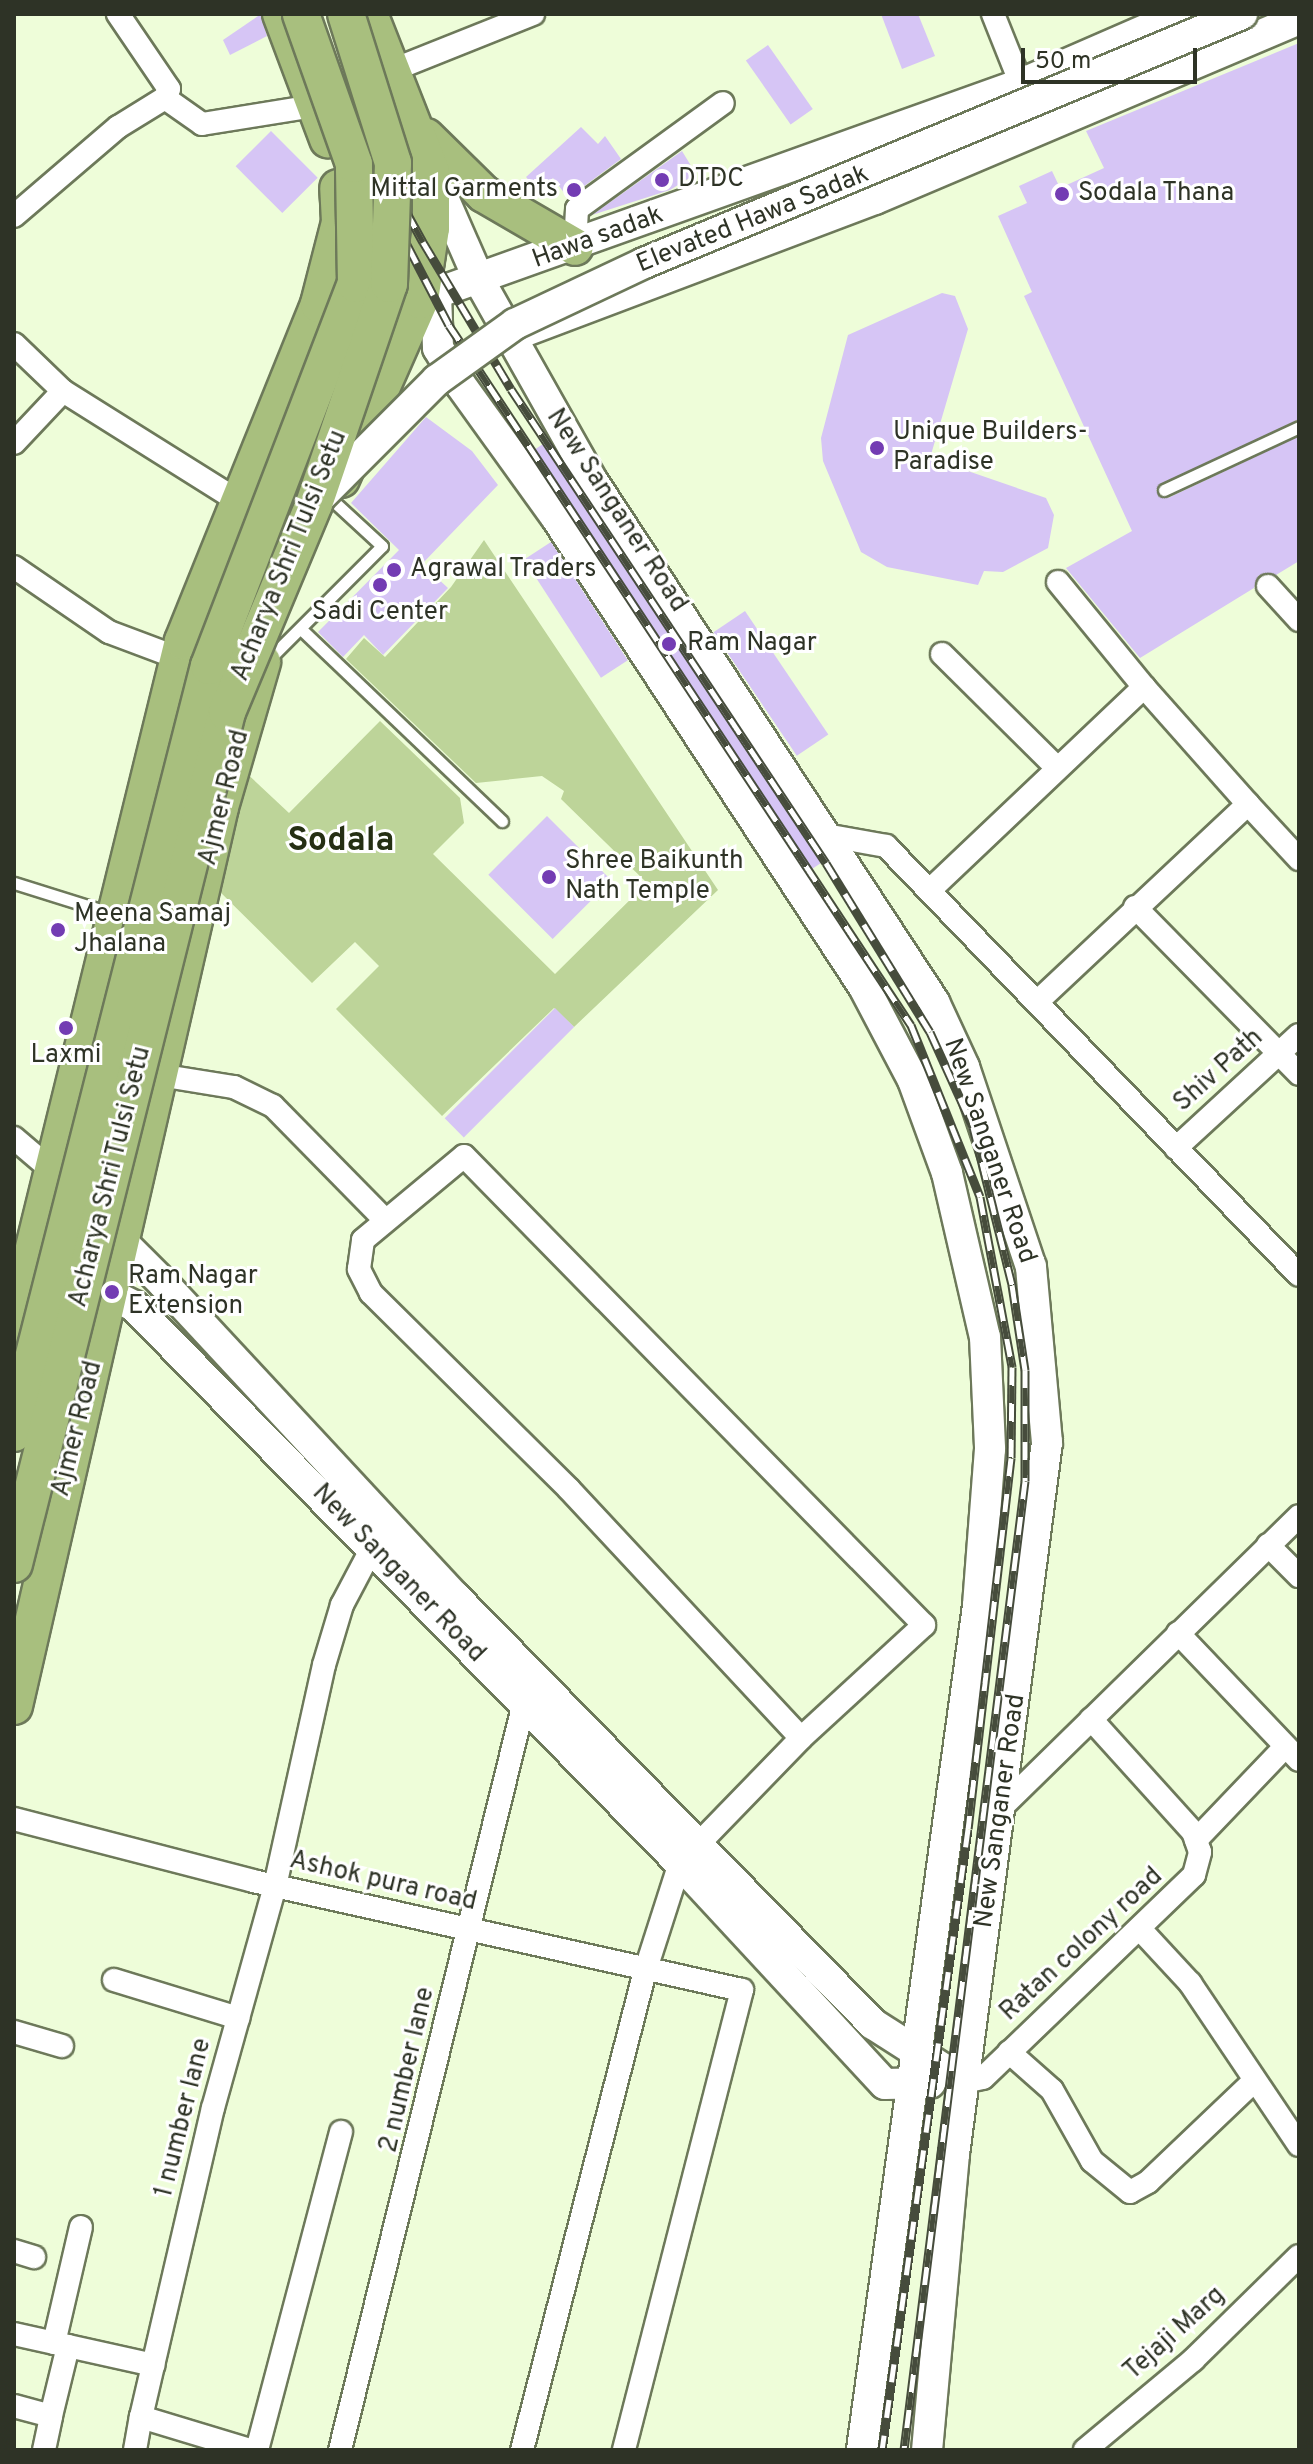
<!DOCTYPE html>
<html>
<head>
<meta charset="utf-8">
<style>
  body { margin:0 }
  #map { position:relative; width:1313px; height:2464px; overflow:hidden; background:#eefdd9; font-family:Overpass,sans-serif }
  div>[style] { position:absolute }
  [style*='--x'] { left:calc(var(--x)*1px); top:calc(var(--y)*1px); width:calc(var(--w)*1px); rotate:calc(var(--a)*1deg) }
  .green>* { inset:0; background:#bdd499 }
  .building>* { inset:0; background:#d6c5f5; transform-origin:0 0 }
  .roads { filter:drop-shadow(2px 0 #6d795a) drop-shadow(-2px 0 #6d795a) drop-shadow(0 2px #6d795a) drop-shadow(0 -2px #6d795a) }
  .service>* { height:11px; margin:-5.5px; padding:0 5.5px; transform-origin:5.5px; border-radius:5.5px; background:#fff }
  .minor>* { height:22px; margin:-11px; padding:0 11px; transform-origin:11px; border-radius:11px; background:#fff }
  .secondary>* { height:30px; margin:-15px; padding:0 15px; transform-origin:15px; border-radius:15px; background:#fff }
  .trunk>* { height:36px; margin:-18px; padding:0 18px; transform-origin:18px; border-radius:18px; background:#a8bf7e }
  .rail>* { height:9px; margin-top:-4.5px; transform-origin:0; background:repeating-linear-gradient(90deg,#fff 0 18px,#464c3c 0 36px); box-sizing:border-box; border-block:2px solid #464c3c }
  .bridges { filter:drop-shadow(2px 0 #6d795a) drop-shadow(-2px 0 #6d795a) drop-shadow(0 2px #6d795a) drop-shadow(0 -2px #6d795a) }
  .secondary-bridge>* { height:30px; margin:-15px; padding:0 15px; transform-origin:15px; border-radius:15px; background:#fff }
  .trunk-bridge>* { height:36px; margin:-18px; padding:0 18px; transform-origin:18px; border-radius:18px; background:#a8bf7e }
  .dots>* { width:22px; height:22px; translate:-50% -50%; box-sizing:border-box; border:4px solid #fff; border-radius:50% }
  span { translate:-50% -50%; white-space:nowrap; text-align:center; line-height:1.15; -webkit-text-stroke:6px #fff; paint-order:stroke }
  .poi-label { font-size:26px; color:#2e3326 }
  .left { translate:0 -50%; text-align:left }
  .right { translate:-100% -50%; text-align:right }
  .street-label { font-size:26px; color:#2e3326 }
  .district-label { font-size:34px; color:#252f13; font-weight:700 }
  .frame { position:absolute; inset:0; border:16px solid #2e3326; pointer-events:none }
  .scale { position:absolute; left:1021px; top:48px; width:176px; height:36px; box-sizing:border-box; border:4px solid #2e3326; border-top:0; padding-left:10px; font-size:24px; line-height:28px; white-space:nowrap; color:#2e3326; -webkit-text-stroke:6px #fff; paint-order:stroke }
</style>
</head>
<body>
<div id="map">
  <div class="green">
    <i style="clip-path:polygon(484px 540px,718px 890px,574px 1027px,554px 1008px,442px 1116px,336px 1009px,379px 966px,355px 942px,312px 983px,212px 884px,240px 767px,289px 813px,380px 721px,460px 798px,464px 823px,433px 854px,555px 974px,647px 883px,561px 799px,564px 791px,542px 776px,476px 783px,346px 659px,364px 638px,385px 657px,451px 587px)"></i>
  </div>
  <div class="building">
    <i style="clip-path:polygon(261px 14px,267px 36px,230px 55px,223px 40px)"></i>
    <i style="clip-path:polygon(881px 14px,918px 14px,935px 56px,902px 69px)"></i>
    <i style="clip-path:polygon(1299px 43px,1299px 419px,1156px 490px,1168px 498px,1299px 436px,1299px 561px,1276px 575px,1259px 575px,1254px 588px,1140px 658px,1066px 568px,1132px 531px,1024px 296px,1032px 292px,998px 216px,1027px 203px,1019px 186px,1052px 171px,1060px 188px,1104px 168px,1086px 131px)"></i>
    <i style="left:768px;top:45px;width:78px;height:27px;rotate:55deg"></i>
    <i style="clip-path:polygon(581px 127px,598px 144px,605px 136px,621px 159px,568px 198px,553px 178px,538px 191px,526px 177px)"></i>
    <i style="left:271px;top:131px;width:66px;height:50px;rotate:45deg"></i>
    <i style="clip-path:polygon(682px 151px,696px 174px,670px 190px,592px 215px)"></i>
    <i style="clip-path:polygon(942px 293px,955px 296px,968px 329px,930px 458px,1046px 498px,1054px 515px,1048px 548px,1003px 572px,984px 571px,978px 585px,887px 567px,861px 552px,823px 461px,821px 438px,848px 335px)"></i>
    <i style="clip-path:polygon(426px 417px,472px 451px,498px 485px,422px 564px,448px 588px,383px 655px,364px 635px,343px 657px,318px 632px,399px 550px,351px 503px)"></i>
    <i style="clip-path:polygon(549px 440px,821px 863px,809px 871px,531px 452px)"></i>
    <i style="left:551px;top:542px;width:141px;height:32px;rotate:57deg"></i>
    <i style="left:745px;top:611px;width:149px;height:38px;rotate:56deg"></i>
    <i style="left:547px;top:816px;width:91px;height:83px;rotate:45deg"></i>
    <i style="left:555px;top:1008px;width:27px;height:156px;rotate:45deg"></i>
  </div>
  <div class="roads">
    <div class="service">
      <i style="--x:1164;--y:490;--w:149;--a:-25"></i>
      <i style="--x:301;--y:629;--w:278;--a:43.7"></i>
      <i style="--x:268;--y:660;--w:161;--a:-45"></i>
      <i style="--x:382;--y:546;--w:69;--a:-137.3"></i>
      <i style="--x:14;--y:883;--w:101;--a:17.4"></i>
    </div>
    <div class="minor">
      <i style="--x:993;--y:14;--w:75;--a:68.2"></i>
      <i style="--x:393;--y:70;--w:151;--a:-21.8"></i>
      <i style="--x:165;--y:98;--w:45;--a:35.1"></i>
      <i style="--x:202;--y:124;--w:114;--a:-9.1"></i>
      <i style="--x:14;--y:216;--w:137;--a:-40.6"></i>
      <i style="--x:118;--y:127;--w:55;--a:-31.7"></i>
      <i style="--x:165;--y:98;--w:10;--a:-66"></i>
      <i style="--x:169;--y:89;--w:91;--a:-124.2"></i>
      <i style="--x:575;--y:247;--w:38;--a:-87"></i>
      <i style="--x:577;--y:209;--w:180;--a:-36"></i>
      <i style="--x:14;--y:344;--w:68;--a:43.8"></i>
      <i style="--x:63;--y:391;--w:71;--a:133.3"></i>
      <i style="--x:63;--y:391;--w:209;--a:32.1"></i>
      <i style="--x:14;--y:567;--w:115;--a:34.4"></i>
      <i style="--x:109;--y:632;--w:74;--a:20.6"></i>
      <i style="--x:1058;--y:582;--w:136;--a:50.7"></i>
      <i style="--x:1268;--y:586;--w:46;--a:47.6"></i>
      <i style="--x:942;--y:654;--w:159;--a:44.7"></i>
      <i style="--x:1248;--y:804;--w:75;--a:47.2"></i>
      <i style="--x:825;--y:835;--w:62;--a:10.2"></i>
      <i style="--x:886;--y:846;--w:595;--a:46.09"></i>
      <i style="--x:930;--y:890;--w:295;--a:-43.5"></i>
      <i style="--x:1144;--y:687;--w:157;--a:48.4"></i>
      <i style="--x:1248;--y:804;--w:285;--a:136.8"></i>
      <i style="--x:1135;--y:907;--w:234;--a:45.5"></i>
      <i style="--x:159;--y:1075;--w:76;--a:9.1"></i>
      <i style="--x:234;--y:1087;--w:43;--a:26"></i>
      <i style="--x:273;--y:1106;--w:158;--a:45.5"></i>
      <i style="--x:14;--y:1138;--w:52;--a:40.4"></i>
      <i style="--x:1176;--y:1148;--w:167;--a:-42.6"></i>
      <i style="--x:1268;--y:1545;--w:44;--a:45"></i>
      <i style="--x:1178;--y:1633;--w:175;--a:46.4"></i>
      <i style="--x:1003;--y:1806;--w:414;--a:-44.4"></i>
      <i style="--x:14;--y:1819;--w:247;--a:14.5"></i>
      <i style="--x:253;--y:1881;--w:501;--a:12.57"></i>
      <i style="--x:742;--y:1990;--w:475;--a:104.4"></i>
      <i style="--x:1196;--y:1840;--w:129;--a:-46.3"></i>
      <i style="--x:1140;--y:1929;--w:74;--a:47.2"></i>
      <i style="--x:1190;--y:1983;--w:195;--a:56.1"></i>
      <i style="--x:114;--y:1980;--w:130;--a:17"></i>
      <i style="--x:14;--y:2032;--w:50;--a:16.3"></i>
      <i style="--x:1009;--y:2052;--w:57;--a:41.5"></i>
      <i style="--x:1052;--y:2090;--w:81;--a:60.6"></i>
      <i style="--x:1092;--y:2161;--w:49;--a:39.2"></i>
      <i style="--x:1130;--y:2192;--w:21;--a:-29"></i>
      <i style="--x:1148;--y:2182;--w:146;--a:-43.6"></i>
      <i style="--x:964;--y:2082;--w:19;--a:-12"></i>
      <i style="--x:983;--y:2078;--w:293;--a:-43.9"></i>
      <i style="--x:1194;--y:1875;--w:24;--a:-75"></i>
      <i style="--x:1200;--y:1852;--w:21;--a:-109"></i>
      <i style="--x:1193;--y:1832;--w:152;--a:-132.1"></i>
      <i style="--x:14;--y:2251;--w:21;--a:17"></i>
      <i style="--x:14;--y:2334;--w:143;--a:12.5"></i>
      <i style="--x:54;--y:2343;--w:119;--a:-76.9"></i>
      <i style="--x:14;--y:2406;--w:38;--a:15"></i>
      <i style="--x:51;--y:2416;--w:72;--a:-76.3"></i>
      <i style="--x:44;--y:2450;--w:35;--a:-78"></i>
      <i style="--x:135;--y:2450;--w:34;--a:-80"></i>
      <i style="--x:250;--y:2450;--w:114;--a:-163.2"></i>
      <i style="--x:141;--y:2417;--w:317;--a:-76.9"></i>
      <i style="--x:213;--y:2108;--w:230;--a:-74.4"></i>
      <i style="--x:275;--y:1886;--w:226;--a:-77.5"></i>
      <i style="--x:324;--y:1665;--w:63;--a:-73.3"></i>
      <i style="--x:342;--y:1605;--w:64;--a:-62.2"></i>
      <i style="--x:257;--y:2450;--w:329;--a:-75.2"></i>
      <i style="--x:340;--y:2450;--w:769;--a:-76.16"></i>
      <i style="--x:522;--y:2450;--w:494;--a:-75.6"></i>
      <i style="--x:645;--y:1972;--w:114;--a:-72.2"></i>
      <i style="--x:680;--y:1863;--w:174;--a:-45.9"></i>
      <i style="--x:801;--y:1738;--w:340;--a:-133"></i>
      <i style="--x:569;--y:1489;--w:279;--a:-135.3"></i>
      <i style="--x:371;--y:1293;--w:27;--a:-117"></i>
      <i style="--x:359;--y:1269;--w:29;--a:-82"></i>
      <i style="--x:363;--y:1240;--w:131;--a:-39.7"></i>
      <i style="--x:464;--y:1156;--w:657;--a:45.56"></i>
      <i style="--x:924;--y:1625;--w:167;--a:137.4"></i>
      <i style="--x:1085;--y:2450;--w:141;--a:-39.8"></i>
      <i style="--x:1193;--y:2360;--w:148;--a:-44.5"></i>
    </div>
    <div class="secondary">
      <i style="--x:433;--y:175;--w:115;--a:66.3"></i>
      <i style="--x:479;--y:280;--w:232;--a:60.6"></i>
      <i style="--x:593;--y:482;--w:622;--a:56.74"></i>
      <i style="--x:934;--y:1002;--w:72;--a:65.2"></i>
      <i style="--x:964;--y:1067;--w:211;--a:71.5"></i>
      <i style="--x:1031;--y:1267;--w:176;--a:84.8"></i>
      <i style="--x:1047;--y:1442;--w:718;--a:97.44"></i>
      <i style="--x:954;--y:2154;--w:297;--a:95.2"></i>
      <i style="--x:436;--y:295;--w:53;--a:87.8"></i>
      <i style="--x:438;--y:348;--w:42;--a:58.6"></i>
      <i style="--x:460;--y:384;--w:164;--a:54.2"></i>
      <i style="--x:556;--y:517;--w:562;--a:56.76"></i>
      <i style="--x:864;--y:987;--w:105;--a:62.2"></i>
      <i style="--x:913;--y:1080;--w:99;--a:69.9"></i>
      <i style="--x:947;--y:1173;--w:168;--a:77"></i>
      <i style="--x:985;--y:1337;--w:112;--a:87.4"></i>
      <i style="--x:990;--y:1449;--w:157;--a:94.4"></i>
      <i style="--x:978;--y:1606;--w:852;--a:97.83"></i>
      <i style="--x:417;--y:300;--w:641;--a:-19.68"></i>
      <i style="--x:1021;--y:84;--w:176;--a:-23.5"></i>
      <i style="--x:504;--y:339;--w:397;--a:-20.7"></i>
      <i style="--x:875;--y:199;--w:461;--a:-23"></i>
      <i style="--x:102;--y:1234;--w:24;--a:24"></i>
      <i style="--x:124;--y:1244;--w:55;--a:45"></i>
      <i style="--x:163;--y:1283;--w:429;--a:47.1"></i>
      <i style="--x:455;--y:1597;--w:598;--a:45.61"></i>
      <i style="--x:873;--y:2024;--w:108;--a:32.5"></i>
      <i style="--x:90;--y:1284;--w:49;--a:26.6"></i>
      <i style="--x:134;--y:1306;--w:780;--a:45.57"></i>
      <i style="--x:680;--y:1863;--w:301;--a:47.2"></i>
      <i style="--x:885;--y:2084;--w:45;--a:-1.3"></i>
    </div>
    <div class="trunk">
      <i style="--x:281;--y:14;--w:134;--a:69.4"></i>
      <i style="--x:426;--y:137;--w:81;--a:44.5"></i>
      <i style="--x:484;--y:194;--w:105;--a:30.2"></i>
      <i style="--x:341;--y:479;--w:196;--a:-66.2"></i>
      <i style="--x:420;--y:300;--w:73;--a:-81.3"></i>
      <i style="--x:431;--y:228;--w:57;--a:-90"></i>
      <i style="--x:431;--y:171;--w:169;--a:-111.5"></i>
      <i style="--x:14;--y:1329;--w:708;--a:-76.2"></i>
      <i style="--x:183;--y:641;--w:363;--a:-68"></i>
      <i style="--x:319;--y:304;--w:85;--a:-75.6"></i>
      <i style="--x:340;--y:222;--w:34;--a:-93"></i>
      <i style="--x:14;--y:1706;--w:922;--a:-77.09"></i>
      <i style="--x:220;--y:807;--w:151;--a:-73.8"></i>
    </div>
  </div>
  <div class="rail">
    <i style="--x:317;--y:14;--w:179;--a:71.1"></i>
    <i style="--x:375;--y:183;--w:160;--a:62.5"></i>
    <i style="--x:449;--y:325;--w:839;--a:56.58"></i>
    <i style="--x:911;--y:1025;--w:185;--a:68.1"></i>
    <i style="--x:980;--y:1197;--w:173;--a:79.3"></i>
    <i style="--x:1012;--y:1367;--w:91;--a:90.6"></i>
    <i style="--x:1011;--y:1458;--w:373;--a:96.6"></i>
    <i style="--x:968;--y:1829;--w:627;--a:97.88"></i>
    <i style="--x:331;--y:14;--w:176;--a:70.7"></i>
    <i style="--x:389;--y:180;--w:71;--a:61.3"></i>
    <i style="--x:423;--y:242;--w:171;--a:59.1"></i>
    <i style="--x:511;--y:389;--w:569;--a:56.39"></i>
    <i style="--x:826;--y:863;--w:198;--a:58.4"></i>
    <i style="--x:930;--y:1032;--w:104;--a:65.6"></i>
    <i style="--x:973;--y:1127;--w:163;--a:76.1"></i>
    <i style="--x:1012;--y:1285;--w:86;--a:81.3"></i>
    <i style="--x:1025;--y:1370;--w:111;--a:90"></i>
    <i style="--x:1025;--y:1481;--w:977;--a:97.12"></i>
  </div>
  <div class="bridges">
    <div class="secondary-bridge">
      <i style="--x:316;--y:501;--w:171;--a:-45"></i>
      <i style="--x:437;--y:380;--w:96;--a:-35.7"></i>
      <i style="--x:515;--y:324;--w:143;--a:-25.3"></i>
      <i style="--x:644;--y:263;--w:648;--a:-22.61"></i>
    </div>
    <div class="trunk-bridge">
      <i style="--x:14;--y:1433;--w:791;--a:-75.74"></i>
      <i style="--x:209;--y:666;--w:409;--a:-69"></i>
      <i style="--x:356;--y:284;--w:120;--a:-91"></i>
      <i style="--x:354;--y:164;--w:159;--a:-109.5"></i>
      <i style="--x:14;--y:1564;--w:878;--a:-75.96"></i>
      <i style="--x:227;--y:712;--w:225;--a:-67.3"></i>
      <i style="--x:314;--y:504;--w:232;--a:-71.2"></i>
      <i style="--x:389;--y:284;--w:121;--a:-88.1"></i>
      <i style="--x:393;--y:163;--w:156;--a:-107.5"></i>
    </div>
  </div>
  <div class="dots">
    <i style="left:662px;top:180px;background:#733cb3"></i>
    <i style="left:574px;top:190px;background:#733cb3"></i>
    <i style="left:1062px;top:194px;background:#733cb3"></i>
    <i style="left:877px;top:448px;background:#733cb3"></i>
    <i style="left:394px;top:570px;background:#733cb3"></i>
    <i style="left:380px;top:585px;background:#733cb3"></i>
    <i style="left:669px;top:644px;background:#733cb3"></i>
    <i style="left:549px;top:877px;background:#733cb3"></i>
    <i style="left:58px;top:930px;background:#733cb3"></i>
    <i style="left:66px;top:1028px;background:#733cb3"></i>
    <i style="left:112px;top:1292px;background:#733cb3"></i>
  </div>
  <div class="poi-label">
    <span class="left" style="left:678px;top:180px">DTDC</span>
    <span class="right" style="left:558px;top:190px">Mittal Garments</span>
    <span class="left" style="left:1078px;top:194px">Sodala Thana</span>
    <span class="left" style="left:893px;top:448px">Unique Builders-<br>Paradise</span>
    <span class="left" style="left:410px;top:570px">Agrawal Traders</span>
    <span style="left:380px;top:613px">Sadi Center</span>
    <span class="left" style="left:687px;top:644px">Ram Nagar</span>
    <span class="left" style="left:565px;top:877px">Shree Baikunth<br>Nath Temple</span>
    <span class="left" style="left:74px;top:930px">Meena Samaj<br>Jhalana</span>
    <span style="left:66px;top:1056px">Laxmi</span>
    <span class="left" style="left:128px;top:1292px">Ram Nagar<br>Extension</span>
  </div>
  <div class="street-label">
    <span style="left:753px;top:220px;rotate:-22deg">Elevated Hawa Sadak</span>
    <span style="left:598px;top:238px;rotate:-20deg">Hawa sadak</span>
    <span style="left:616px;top:511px;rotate:57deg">New Sanganer Road</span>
    <span style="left:290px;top:556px;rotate:-68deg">Acharya Shri Tulsi Setu</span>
    <span style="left:225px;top:798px;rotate:-76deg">Ajmer Road</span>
    <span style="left:1219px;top:1071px;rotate:-42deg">Shiv Path</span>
    <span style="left:989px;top:1151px;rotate:71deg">New Sanganer Road</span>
    <span style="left:111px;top:1177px;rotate:-76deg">Acharya Shri Tulsi Setu</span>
    <span style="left:78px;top:1429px;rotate:-76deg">Ajmer Road</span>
    <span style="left:398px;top:1574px;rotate:46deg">New Sanganer Road</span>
    <span style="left:1001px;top:1811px;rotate:-82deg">New Sanganer Road</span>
    <span style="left:383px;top:1882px;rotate:13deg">Ashok pura road</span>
    <span style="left:1082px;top:1945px;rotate:-43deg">Ratan colony road</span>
    <span style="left:408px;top:2070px;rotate:-77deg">2 number lane</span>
    <span style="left:184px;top:2118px;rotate:-76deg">1 number lane</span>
    <span style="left:1175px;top:2334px;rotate:-42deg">Tejaji Marg</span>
  </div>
  <div class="district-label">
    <span style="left:341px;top:842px">Sodala</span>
  </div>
  <div class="frame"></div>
  <div class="scale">50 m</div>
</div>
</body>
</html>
